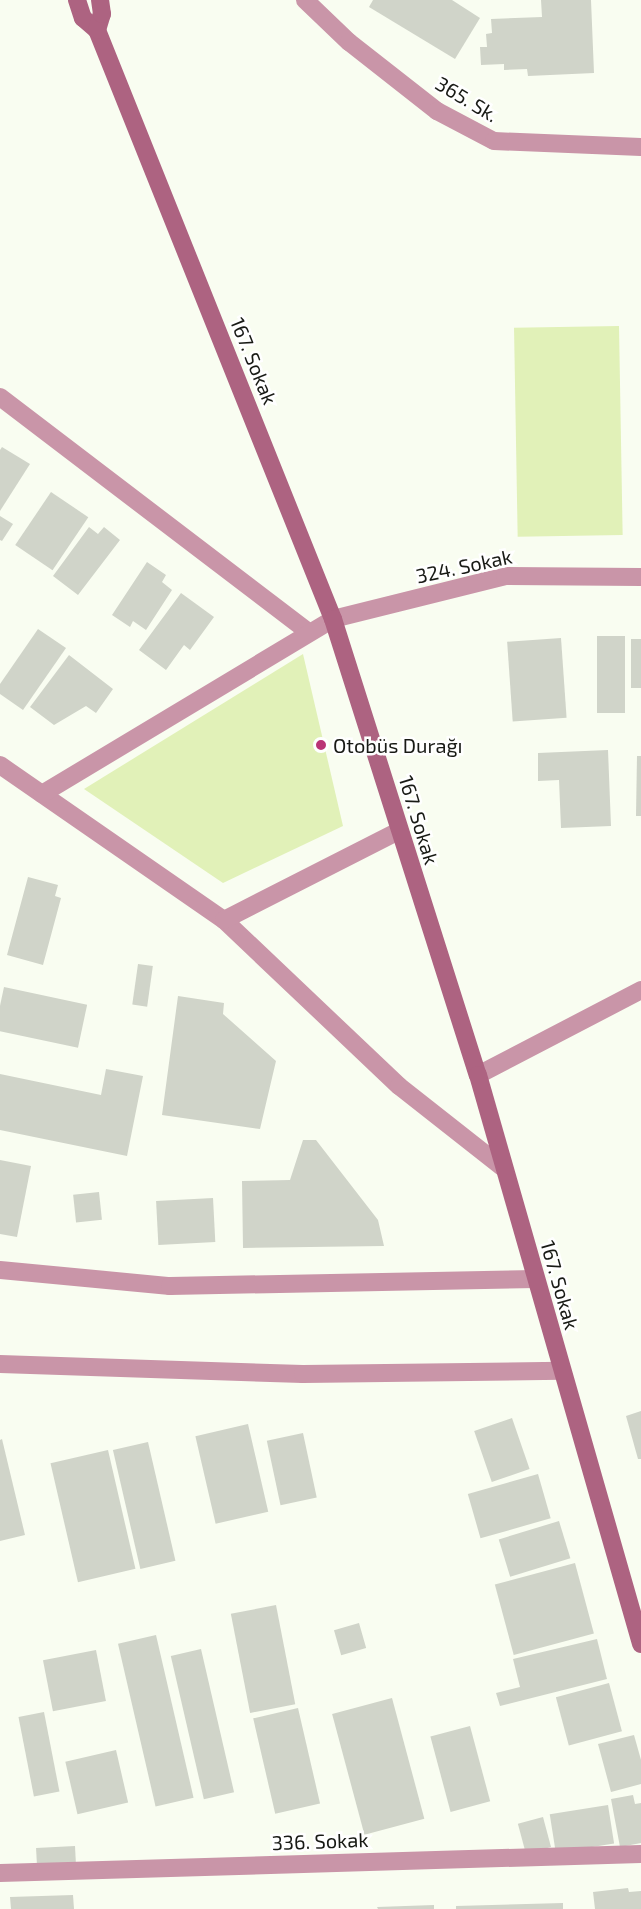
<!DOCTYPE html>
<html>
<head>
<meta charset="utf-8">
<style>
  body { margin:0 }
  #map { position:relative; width:641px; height:1909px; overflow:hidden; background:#f9fdf1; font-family:"Exo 2",sans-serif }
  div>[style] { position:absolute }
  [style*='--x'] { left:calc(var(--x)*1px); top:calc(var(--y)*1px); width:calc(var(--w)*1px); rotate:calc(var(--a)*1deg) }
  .green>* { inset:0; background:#e1f1b8; transform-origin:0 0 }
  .building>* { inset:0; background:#d0d4c9; transform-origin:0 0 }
  .street>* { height:18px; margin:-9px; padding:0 9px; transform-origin:9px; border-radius:9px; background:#c995a8 }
  .secondary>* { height:18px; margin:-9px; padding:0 9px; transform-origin:9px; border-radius:9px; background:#ad6381 }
  .dots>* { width:16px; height:16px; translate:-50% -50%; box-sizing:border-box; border:3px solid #fff; border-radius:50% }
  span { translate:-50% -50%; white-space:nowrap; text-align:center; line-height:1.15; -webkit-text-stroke:5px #fff; paint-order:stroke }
  .street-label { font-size:20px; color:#181a15 }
  .poi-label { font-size:20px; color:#181a15 }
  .left { translate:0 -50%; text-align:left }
</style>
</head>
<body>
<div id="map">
  <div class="green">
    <i style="left:619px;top:326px;width:209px;height:105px;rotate:89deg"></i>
    <i style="clip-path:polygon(303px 654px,343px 826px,223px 883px,84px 789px)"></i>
  </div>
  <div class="building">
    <i style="clip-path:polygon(373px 0,452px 0,480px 18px,455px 59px,369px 7px)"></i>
    <i style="clip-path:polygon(541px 0,591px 0,594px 73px,528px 76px,527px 69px,504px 70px,504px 64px,481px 65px,480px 47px,487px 47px,486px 34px,492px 33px,491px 19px,542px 17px)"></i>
    <i style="clip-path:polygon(2px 447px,30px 464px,0 511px,0 450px)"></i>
    <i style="left:51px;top:492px;width:45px;height:64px;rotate:34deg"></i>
    <i style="clip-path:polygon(0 516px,13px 524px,2px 541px,0 540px)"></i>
    <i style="clip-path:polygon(89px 527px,98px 534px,104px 527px,120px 540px,78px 595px,53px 576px)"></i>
    <i style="clip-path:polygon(147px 562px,166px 575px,162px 582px,172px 590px,146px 630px,133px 621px,130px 627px,112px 615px)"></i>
    <i style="clip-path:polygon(181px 593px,214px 617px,190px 650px,184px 645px,166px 670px,139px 650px)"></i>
    <i style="clip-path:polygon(38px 629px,66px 648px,23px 710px,0 694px,0 684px)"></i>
    <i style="left:597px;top:636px;width:28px;height:77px"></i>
    <i style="left:561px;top:638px;width:80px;height:54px;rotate:86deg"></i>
    <i style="left:631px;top:639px;width:10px;height:49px"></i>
    <i style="clip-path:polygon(69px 655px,113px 689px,96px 713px,86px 706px,54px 725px,30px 707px)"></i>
    <i style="clip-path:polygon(608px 750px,611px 826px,561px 828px,559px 780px,538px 781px,538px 753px)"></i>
    <i style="clip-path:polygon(637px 756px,641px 756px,641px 816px,636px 816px)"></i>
    <i style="clip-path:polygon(28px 877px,58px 885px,55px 896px,61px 898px,43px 965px,7px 955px)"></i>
    <i style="left:138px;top:964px;width:15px;height:41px;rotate:8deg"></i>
    <i style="left:4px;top:987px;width:85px;height:44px;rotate:12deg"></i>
    <i style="clip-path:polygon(178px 996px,224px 1003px,223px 1014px,276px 1061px,260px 1129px,162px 1115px)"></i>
    <i style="clip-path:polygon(106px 1069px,143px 1076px,127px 1156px,0 1130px,0 1074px,101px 1095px)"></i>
    <i style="clip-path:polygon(303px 1140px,316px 1140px,378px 1220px,384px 1246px,243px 1248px,242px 1181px,290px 1180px)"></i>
    <i style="clip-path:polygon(0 1160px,31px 1166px,17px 1237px,0 1234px)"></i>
    <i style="left:99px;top:1192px;width:28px;height:26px;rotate:84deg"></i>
    <i style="left:213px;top:1198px;width:44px;height:57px;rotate:87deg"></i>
    <i style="clip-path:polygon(641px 1411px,641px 1459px,638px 1459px,626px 1416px)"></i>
    <i style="left:512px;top:1418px;width:54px;height:40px;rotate:71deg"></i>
    <i style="left:248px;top:1424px;width:90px;height:54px;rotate:77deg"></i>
    <i style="left:303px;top:1433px;width:66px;height:37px;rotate:78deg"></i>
    <i style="clip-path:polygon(2px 1439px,25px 1535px,0 1541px,0 1440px)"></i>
    <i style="left:148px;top:1442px;width:122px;height:36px;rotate:77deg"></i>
    <i style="left:108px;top:1450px;width:122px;height:59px;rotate:77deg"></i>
    <i style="left:538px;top:1474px;width:46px;height:73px;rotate:74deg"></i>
    <i style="left:559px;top:1521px;width:39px;height:63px;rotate:73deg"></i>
    <i style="left:575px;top:1563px;width:73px;height:83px;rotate:75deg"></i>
    <i style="left:276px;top:1605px;width:101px;height:46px;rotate:79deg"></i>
    <i style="left:359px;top:1623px;width:26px;height:26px;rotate:74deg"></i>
    <i style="left:156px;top:1635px;width:167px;height:39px;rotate:77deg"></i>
    <i style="clip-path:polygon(597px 1639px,607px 1679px,500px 1706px,496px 1693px,520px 1687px,513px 1659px)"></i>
    <i style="left:201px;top:1649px;width:147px;height:31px;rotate:77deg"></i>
    <i style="left:96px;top:1650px;width:52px;height:54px;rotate:79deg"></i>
    <i style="left:609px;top:1683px;width:50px;height:55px;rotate:75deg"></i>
    <i style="left:392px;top:1698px;width:125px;height:62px;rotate:75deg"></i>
    <i style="left:298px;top:1708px;width:98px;height:46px;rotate:77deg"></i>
    <i style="left:44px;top:1712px;width:81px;height:26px;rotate:79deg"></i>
    <i style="left:470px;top:1726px;width:78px;height:41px;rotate:75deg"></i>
    <i style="clip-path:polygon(634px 1735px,641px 1760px,641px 1784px,611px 1792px,598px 1744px)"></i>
    <i style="left:116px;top:1750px;width:54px;height:52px;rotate:77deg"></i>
    <i style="clip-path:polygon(633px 1795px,635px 1804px,641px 1803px,641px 1843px,620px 1847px,611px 1799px)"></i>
    <i style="left:608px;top:1805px;width:39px;height:59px;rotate:81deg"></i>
    <i style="left:543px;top:1817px;width:31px;height:26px;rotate:75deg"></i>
    <i style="left:75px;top:1846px;width:20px;height:39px;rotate:87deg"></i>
    <i style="clip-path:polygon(628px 1888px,629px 1892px,641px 1891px,641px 1909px,595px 1909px,593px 1892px)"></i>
    <i style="clip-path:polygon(73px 1895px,74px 1909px,11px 1909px,10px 1897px)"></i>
    <i style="clip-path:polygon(563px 1903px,563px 1909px,456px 1909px,456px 1906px)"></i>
    <i style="clip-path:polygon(434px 1905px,434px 1909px,378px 1909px,377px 1907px)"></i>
  </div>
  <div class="street">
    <i style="--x:305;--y:0;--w:61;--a:43.7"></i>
    <i style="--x:349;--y:42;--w:112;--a:38.1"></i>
    <i style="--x:437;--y:111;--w:64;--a:27.8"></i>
    <i style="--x:494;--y:141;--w:147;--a:2.3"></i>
    <i style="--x:0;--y:397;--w:388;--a:37.3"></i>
    <i style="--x:0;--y:765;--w:272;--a:34.7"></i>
    <i style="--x:224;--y:920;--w:241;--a:43.5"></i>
    <i style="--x:399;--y:1086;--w:131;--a:38.2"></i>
    <i style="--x:42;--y:794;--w:340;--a:-31"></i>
    <i style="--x:333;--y:619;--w:177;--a:-14"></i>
    <i style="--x:505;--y:576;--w:136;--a:0.4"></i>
    <i style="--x:224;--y:920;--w:196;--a:-27"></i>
    <i style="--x:478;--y:1075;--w:184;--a:-27.5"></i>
    <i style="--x:0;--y:1270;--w:171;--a:5.4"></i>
    <i style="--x:170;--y:1286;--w:365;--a:-1.1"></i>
    <i style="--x:0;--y:1364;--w:303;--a:1.9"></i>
    <i style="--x:303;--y:1374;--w:259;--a:-0.7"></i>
    <i style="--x:0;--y:1873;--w:641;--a:-1.7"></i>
  </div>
  <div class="secondary">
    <i style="--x:77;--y:0;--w:19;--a:72"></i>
    <i style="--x:83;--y:18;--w:18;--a:41"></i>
    <i style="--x:97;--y:30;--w:635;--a:68.17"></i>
    <i style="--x:333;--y:619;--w:478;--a:72.4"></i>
    <i style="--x:478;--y:1075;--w:592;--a:74.01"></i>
    <i style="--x:97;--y:30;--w:17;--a:-73"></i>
    <i style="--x:102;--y:14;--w:14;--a:-98"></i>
  </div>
  <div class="dots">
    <i style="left:321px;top:745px;background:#ba3476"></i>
  </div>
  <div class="street-label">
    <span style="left:467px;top:99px;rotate:31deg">365. Sk.</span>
    <span style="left:254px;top:361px;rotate:68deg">167. Sokak</span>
    <span style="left:464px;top:566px;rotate:-12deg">324. Sokak</span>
    <span style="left:419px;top:820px;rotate:73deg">167. Sokak</span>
    <span style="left:560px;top:1285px;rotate:74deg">167. Sokak</span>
    <span style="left:320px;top:1841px;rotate:-2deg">336. Sokak</span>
  </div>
  <div class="poi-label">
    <span class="left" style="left:333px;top:745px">Otobüs Durağı</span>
  </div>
</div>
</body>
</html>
